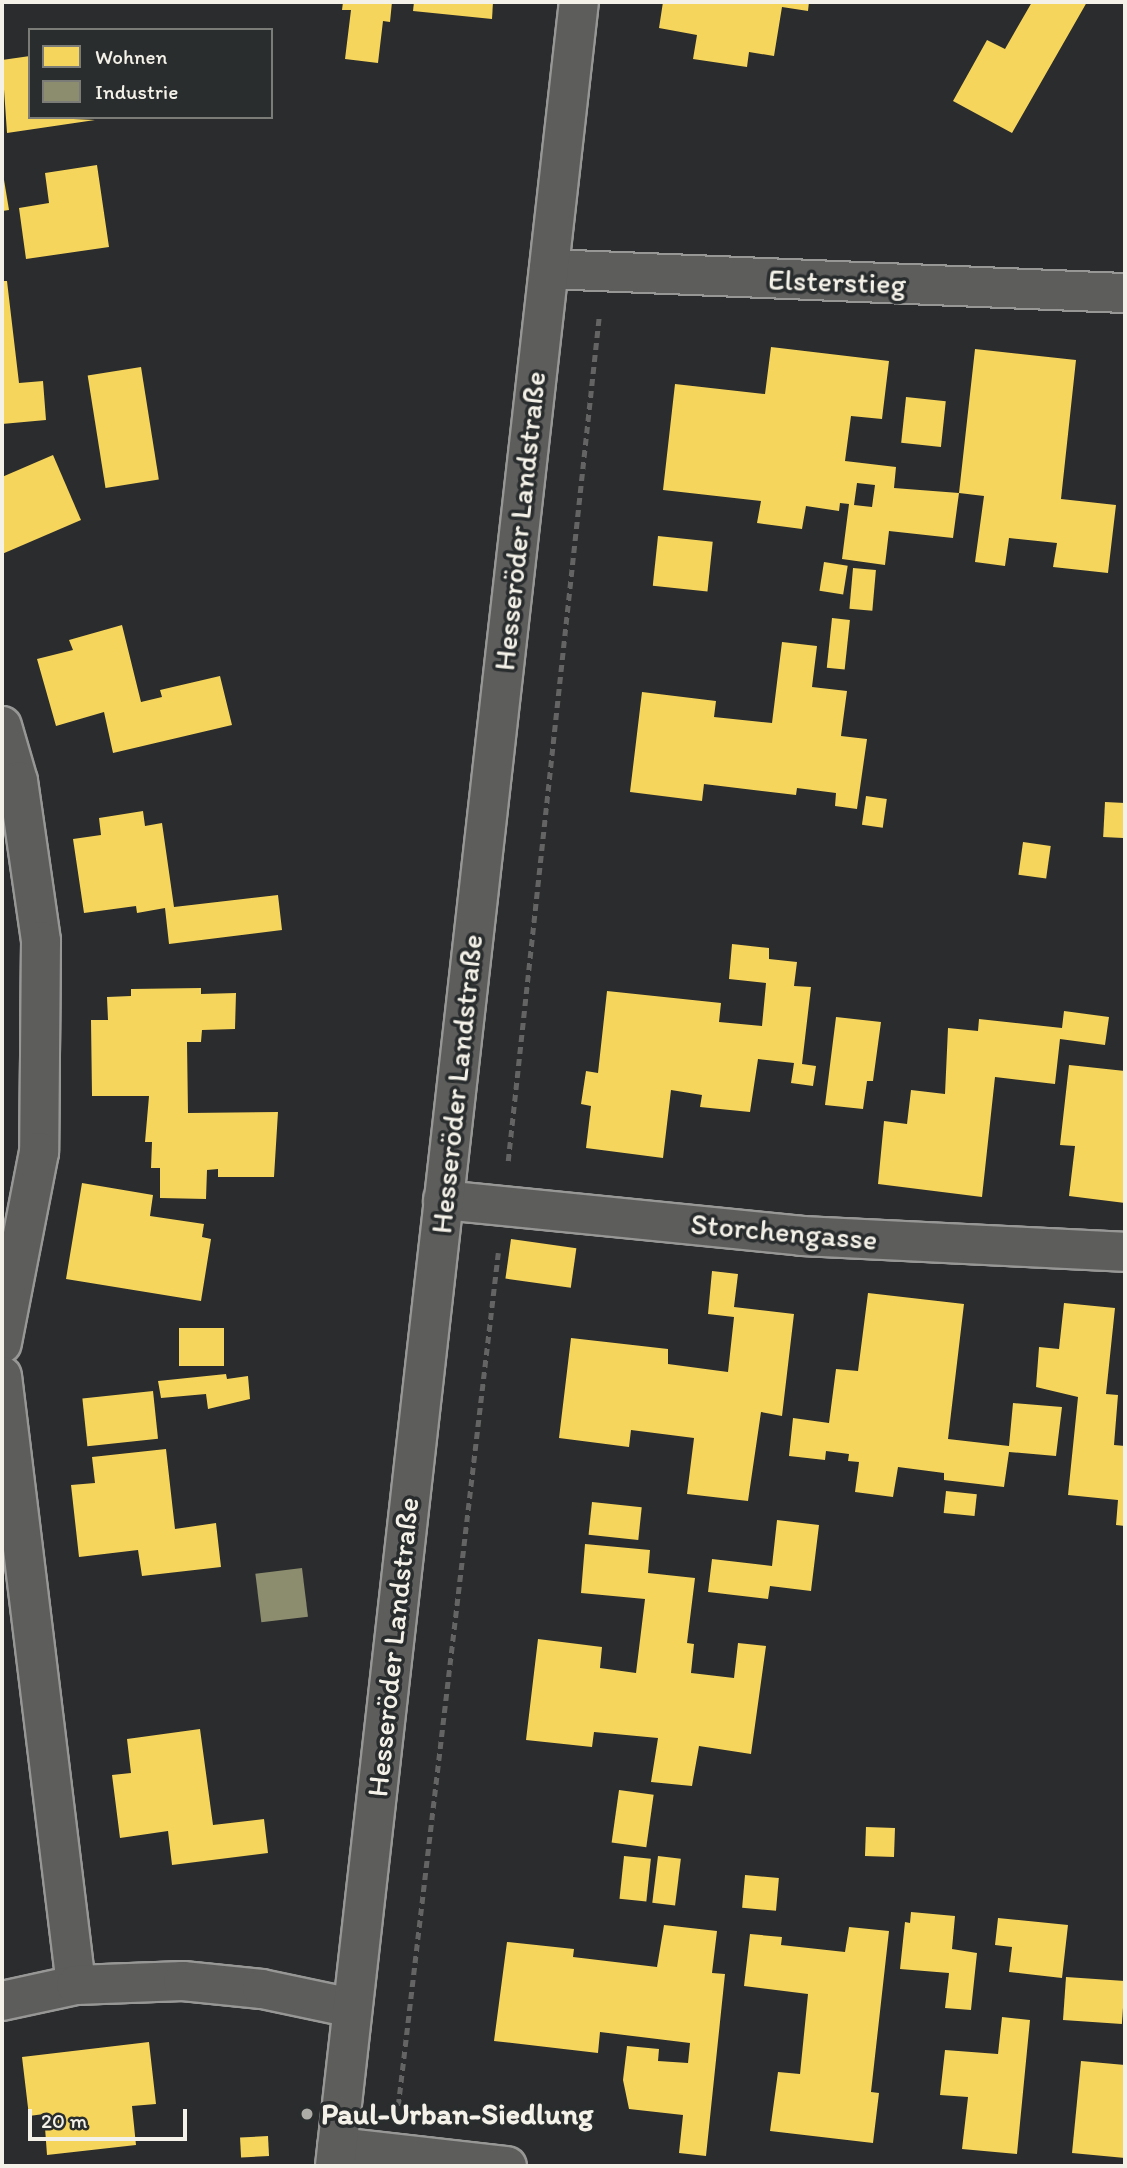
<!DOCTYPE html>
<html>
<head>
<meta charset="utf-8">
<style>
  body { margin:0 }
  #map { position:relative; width:1127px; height:2168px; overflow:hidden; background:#2b2c2d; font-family:Itim,sans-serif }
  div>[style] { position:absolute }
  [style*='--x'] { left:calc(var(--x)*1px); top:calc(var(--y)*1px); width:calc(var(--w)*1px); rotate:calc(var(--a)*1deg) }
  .homes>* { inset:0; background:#f6d55c; transform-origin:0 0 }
  .industry>* { inset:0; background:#8c8c6e; transform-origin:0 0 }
  .path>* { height:4.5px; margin-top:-2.25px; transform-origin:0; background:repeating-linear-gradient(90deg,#646464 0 7px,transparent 0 12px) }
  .roads { filter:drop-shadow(2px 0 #979796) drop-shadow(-2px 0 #979796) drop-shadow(0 2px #979796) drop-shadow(0 -2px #979796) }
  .street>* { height:38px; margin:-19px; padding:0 19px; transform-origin:19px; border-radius:19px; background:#5d5d5c }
  .dots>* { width:19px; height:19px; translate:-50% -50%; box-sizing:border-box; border:4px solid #2a2d2e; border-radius:50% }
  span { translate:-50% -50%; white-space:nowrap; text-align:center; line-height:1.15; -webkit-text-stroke:7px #2a2d2e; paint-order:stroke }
  .street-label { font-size:30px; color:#f4f1e8 }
  .poi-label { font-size:30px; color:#f4f1e8; font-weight:700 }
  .left { translate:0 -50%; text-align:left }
  .frame { position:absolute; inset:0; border:4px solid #f4f1e8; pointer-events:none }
  .legend { position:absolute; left:28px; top:28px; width:245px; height:91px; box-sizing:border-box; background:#2a2d2e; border:2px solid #7b7b78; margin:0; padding:9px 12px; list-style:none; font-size:21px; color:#f4f1e8 }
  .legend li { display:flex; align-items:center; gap:14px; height:35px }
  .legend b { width:35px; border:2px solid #7b7b78 }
  .scale { position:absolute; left:28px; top:2109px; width:159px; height:32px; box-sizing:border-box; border:4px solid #f4f1e8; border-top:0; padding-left:9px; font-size:21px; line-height:24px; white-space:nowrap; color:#f4f1e8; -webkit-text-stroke:5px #2a2d2e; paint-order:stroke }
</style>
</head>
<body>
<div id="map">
  <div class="homes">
    <i style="clip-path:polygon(343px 2px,392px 2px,390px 22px,383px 21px,378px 63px,345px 59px,351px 10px,342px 10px)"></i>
    <i style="clip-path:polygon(414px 2px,493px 2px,492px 19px,413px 11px)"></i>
    <i style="clip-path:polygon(663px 2px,809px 2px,808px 11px,782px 7px,774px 56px,749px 52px,747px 67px,693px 59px,697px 35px,659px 28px)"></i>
    <i style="clip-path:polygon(1032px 2px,1087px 2px,1012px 133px,953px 101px,987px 40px,1005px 49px)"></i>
    <i style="clip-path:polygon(30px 56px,30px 117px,95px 120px,7px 133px,2px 60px)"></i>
    <i style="clip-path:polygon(97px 165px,109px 247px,26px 259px,19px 208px,49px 203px,45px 173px)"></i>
    <i style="clip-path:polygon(2px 168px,9px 210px,2px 211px)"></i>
    <i style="clip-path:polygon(2px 281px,7px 281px,19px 383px,43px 381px,46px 420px,2px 424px)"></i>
    <i style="clip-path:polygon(evenodd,771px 347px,889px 361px,882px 419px,851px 416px,845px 461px,896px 467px,894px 488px,959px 493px,953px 538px,889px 531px,885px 565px,842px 559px,849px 504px,840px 503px,839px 511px,806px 506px,802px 529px,757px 523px,761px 501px,663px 490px,675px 384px,765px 394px,771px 347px,857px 483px,875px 485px,872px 507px,854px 505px,857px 483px)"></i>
    <i style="clip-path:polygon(975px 349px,1076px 360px,1061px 499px,1116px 505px,1108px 573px,1053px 567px,1057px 543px,1009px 538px,1005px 566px,975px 562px,984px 496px,959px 493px)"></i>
    <i style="left:141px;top:367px;width:114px;height:54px;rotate:81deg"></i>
    <i style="left:906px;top:397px;width:40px;height:46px;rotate:6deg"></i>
    <i style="clip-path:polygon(53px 455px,81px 520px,2px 554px,2px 477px)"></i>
    <i style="left:658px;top:536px;width:55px;height:50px;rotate:6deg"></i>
    <i style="left:824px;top:562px;width:24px;height:29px;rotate:9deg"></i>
    <i style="left:853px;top:568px;width:23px;height:41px;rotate:5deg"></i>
    <i style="left:832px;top:618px;width:18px;height:50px;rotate:6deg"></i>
    <i style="clip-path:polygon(122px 625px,141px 702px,162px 697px,160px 690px,220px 676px,232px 725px,113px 753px,104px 712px,56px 726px,37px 659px,73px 650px,69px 640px)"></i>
    <i style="clip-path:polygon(782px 642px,817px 646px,812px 687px,847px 691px,841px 736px,867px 739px,857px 809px,835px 806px,836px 793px,797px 788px,796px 795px,704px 784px,702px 801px,630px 792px,642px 692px,716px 701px,714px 717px,772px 723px)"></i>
    <i style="left:866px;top:796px;width:21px;height:29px;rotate:8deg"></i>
    <i style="left:1105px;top:802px;width:20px;height:35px;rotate:3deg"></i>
    <i style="clip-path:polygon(143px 811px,145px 826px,162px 823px,174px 907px,278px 895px,282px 930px,169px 944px,165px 908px,137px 913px,136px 906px,84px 913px,73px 839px,101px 835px,99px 818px)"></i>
    <i style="left:1023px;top:842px;width:28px;height:33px;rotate:8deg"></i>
    <i style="clip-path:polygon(732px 944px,769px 948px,769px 959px,797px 962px,794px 986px,811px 987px,802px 1064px,816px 1066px,813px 1086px,791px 1083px,794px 1063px,758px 1059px,750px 1112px,700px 1107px,702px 1095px,671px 1090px,663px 1158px,586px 1148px,591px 1106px,581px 1104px,586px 1071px,598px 1073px,607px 991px,721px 1003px,719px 1022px,762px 1026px,766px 983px,729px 979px)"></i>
    <i style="clip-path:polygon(201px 988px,201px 994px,236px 993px,235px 1029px,202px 1030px,201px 1042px,187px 1042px,188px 1113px,278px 1112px,274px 1177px,218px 1177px,218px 1169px,207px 1170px,206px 1199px,160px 1198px,160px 1168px,151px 1168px,152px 1142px,145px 1142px,149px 1096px,92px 1096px,91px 1020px,108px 1020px,107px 997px,131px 996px,131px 989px)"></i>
    <i style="clip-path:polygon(1064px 1011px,1109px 1017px,1105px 1045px,1060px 1039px,1055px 1084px,995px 1077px,982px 1197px,878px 1184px,884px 1121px,907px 1124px,911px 1090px,945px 1094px,948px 1028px,978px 1031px,979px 1019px,1062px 1028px)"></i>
    <i style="clip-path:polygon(836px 1017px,881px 1022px,873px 1081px,867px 1081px,863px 1109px,825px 1105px)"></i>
    <i style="clip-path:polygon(1069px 1065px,1125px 1071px,1125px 1203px,1069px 1196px,1075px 1146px,1060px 1145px)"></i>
    <i style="clip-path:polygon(82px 1183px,153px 1195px,150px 1216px,204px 1224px,202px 1237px,211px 1239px,201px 1301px,66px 1279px)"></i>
    <i style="left:511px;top:1239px;width:66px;height:40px;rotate:8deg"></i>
    <i style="clip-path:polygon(712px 1271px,738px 1274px,734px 1307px,794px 1314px,782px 1416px,761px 1412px,748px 1501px,687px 1494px,694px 1438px,631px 1430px,629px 1447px,559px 1438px,571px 1338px,668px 1349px,668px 1364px,728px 1372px,734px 1317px,708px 1314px)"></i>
    <i style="clip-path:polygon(868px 1293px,964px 1304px,948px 1439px,1009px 1446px,1013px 1403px,1062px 1407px,1056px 1456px,1009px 1452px,1004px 1487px,944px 1480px,944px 1473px,898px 1467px,893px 1497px,855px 1492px,859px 1462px,848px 1461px,849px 1454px,826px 1451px,825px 1460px,789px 1456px,793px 1418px,829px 1423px,836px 1369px,858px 1371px)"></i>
    <i style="clip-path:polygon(1064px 1303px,1115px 1308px,1106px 1394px,1118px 1395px,1114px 1445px,1125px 1446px,1125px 1526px,1116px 1525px,1118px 1500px,1068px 1495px,1078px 1397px,1036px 1387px,1039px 1347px,1059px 1349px)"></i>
    <i style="left:179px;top:1328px;width:45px;height:38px"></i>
    <i style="clip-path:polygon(226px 1374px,227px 1379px,248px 1376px,250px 1399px,208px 1409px,206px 1394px,161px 1398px,158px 1381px)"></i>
    <i style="left:153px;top:1391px;width:48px;height:71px;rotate:84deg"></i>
    <i style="clip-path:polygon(166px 1449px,175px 1529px,216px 1523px,221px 1567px,142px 1576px,138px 1550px,79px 1557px,71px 1485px,95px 1483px,92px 1457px)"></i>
    <i style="left:946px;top:1491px;width:31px;height:22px;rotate:6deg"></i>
    <i style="left:592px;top:1502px;width:50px;height:33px;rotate:6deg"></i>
    <i style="clip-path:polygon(777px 1520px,819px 1525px,811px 1591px,770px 1586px,768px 1599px,708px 1592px,712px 1559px,772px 1566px)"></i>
    <i style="clip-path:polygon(585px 1544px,650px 1550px,648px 1573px,695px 1578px,687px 1643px,694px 1644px,691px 1673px,734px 1678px,738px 1643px,766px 1646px,751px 1754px,699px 1746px,692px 1786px,651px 1782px,658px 1738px,594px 1732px,592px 1747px,526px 1740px,538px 1639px,602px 1647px,600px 1668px,636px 1673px,645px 1599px,581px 1593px)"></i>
    <i style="clip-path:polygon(200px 1729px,213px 1825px,264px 1819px,268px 1853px,172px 1865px,168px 1831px,120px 1838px,112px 1775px,131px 1773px,127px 1739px)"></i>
    <i style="left:619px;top:1790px;width:35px;height:53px;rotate:8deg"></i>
    <i style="left:866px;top:1827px;width:29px;height:29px;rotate:2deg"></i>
    <i style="left:624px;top:1856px;width:27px;height:43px;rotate:6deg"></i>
    <i style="left:658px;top:1856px;width:23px;height:47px;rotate:7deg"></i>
    <i style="left:745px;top:1875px;width:34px;height:33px;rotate:5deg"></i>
    <i style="clip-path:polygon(911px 1912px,955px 1916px,952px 1949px,977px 1953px,971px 2010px,945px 2008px,949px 1973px,900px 1969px,905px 1922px,910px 1923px)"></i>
    <i style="clip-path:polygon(998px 1918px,1068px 1925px,1062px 1978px,1009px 1972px,1012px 1947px,995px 1945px)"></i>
    <i style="clip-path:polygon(664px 1925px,717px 1931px,712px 1973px,725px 1974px,706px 2156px,679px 2153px,683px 2115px,629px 2109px,623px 2080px,627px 2046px,659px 2049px,658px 2061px,688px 2063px,690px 2043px,600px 2032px,598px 2053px,494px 2041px,507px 1942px,574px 1949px,573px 1957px,657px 1967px)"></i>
    <i style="clip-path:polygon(849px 1927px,889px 1931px,871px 2092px,879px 2093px,873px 2143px,770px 2131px,778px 2072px,800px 2074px,808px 1994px,744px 1986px,750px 1934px,782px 1937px,781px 1945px,845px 1952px)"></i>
    <i style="left:1066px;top:1977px;width:59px;height:43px;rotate:4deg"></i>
    <i style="clip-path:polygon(1002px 2017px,1030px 2020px,1017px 2154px,962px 2149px,968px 2097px,940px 2095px,945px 2050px,998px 2054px)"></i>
    <i style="clip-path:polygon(149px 2042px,156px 2104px,132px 2106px,136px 2145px,47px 2155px,44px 2114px,29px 2116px,22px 2057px)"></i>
    <i style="clip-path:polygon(1081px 2061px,1125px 2065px,1125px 2158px,1072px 2153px)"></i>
    <i style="left:268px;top:2136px;width:20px;height:28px;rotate:87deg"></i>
  </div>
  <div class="industry">
    <i style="left:302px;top:1568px;width:49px;height:47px;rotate:83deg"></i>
  </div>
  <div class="path">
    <i style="--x:508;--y:1161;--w:849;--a:-83.85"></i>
    <i style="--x:398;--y:2106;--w:859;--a:-83.31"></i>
  </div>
  <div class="roads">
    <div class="street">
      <i style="--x:549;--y:269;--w:576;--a:2.39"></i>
      <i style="--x:2;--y:726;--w:57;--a:73.8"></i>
      <i style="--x:18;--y:781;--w:162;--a:81.8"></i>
      <i style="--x:41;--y:941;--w:211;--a:90.5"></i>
      <i style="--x:39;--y:1152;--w:195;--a:101"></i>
      <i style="--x:443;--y:1200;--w:360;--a:5.7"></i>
      <i style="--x:801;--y:1236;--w:324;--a:2.8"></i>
      <i style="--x:2;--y:1376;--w:613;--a:83.07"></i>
      <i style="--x:2;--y:2001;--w:76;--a:-12.2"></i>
      <i style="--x:76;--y:1985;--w:107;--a:-2.1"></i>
      <i style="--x:183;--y:1981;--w:79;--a:5.8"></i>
      <i style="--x:262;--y:1989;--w:92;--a:11.9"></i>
      <i style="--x:337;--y:2147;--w:171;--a:6.4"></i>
      <i style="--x:335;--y:2166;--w:2178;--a:-83.57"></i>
    </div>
  </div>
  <div class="dots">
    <i style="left:307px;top:2114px;background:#aeaca7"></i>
  </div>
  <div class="street-label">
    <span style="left:837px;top:282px;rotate:2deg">Elsterstieg</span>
    <span style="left:520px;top:521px;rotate:-84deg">Hesseröder Landstraße</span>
    <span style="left:457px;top:1084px;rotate:-84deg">Hesseröder Landstraße</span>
    <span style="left:784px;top:1232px;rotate:5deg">Storchengasse</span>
    <span style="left:393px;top:1647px;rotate:-84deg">Hesseröder Landstraße</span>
  </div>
  <div class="poi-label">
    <span class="left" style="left:321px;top:2114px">Paul-Urban-Siedlung</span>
  </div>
  <div class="frame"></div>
  <ul class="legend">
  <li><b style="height:19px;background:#f6d55c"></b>Wohnen</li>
  <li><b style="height:19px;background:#8c8c6e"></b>Industrie</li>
  </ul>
  <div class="scale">20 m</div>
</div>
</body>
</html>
